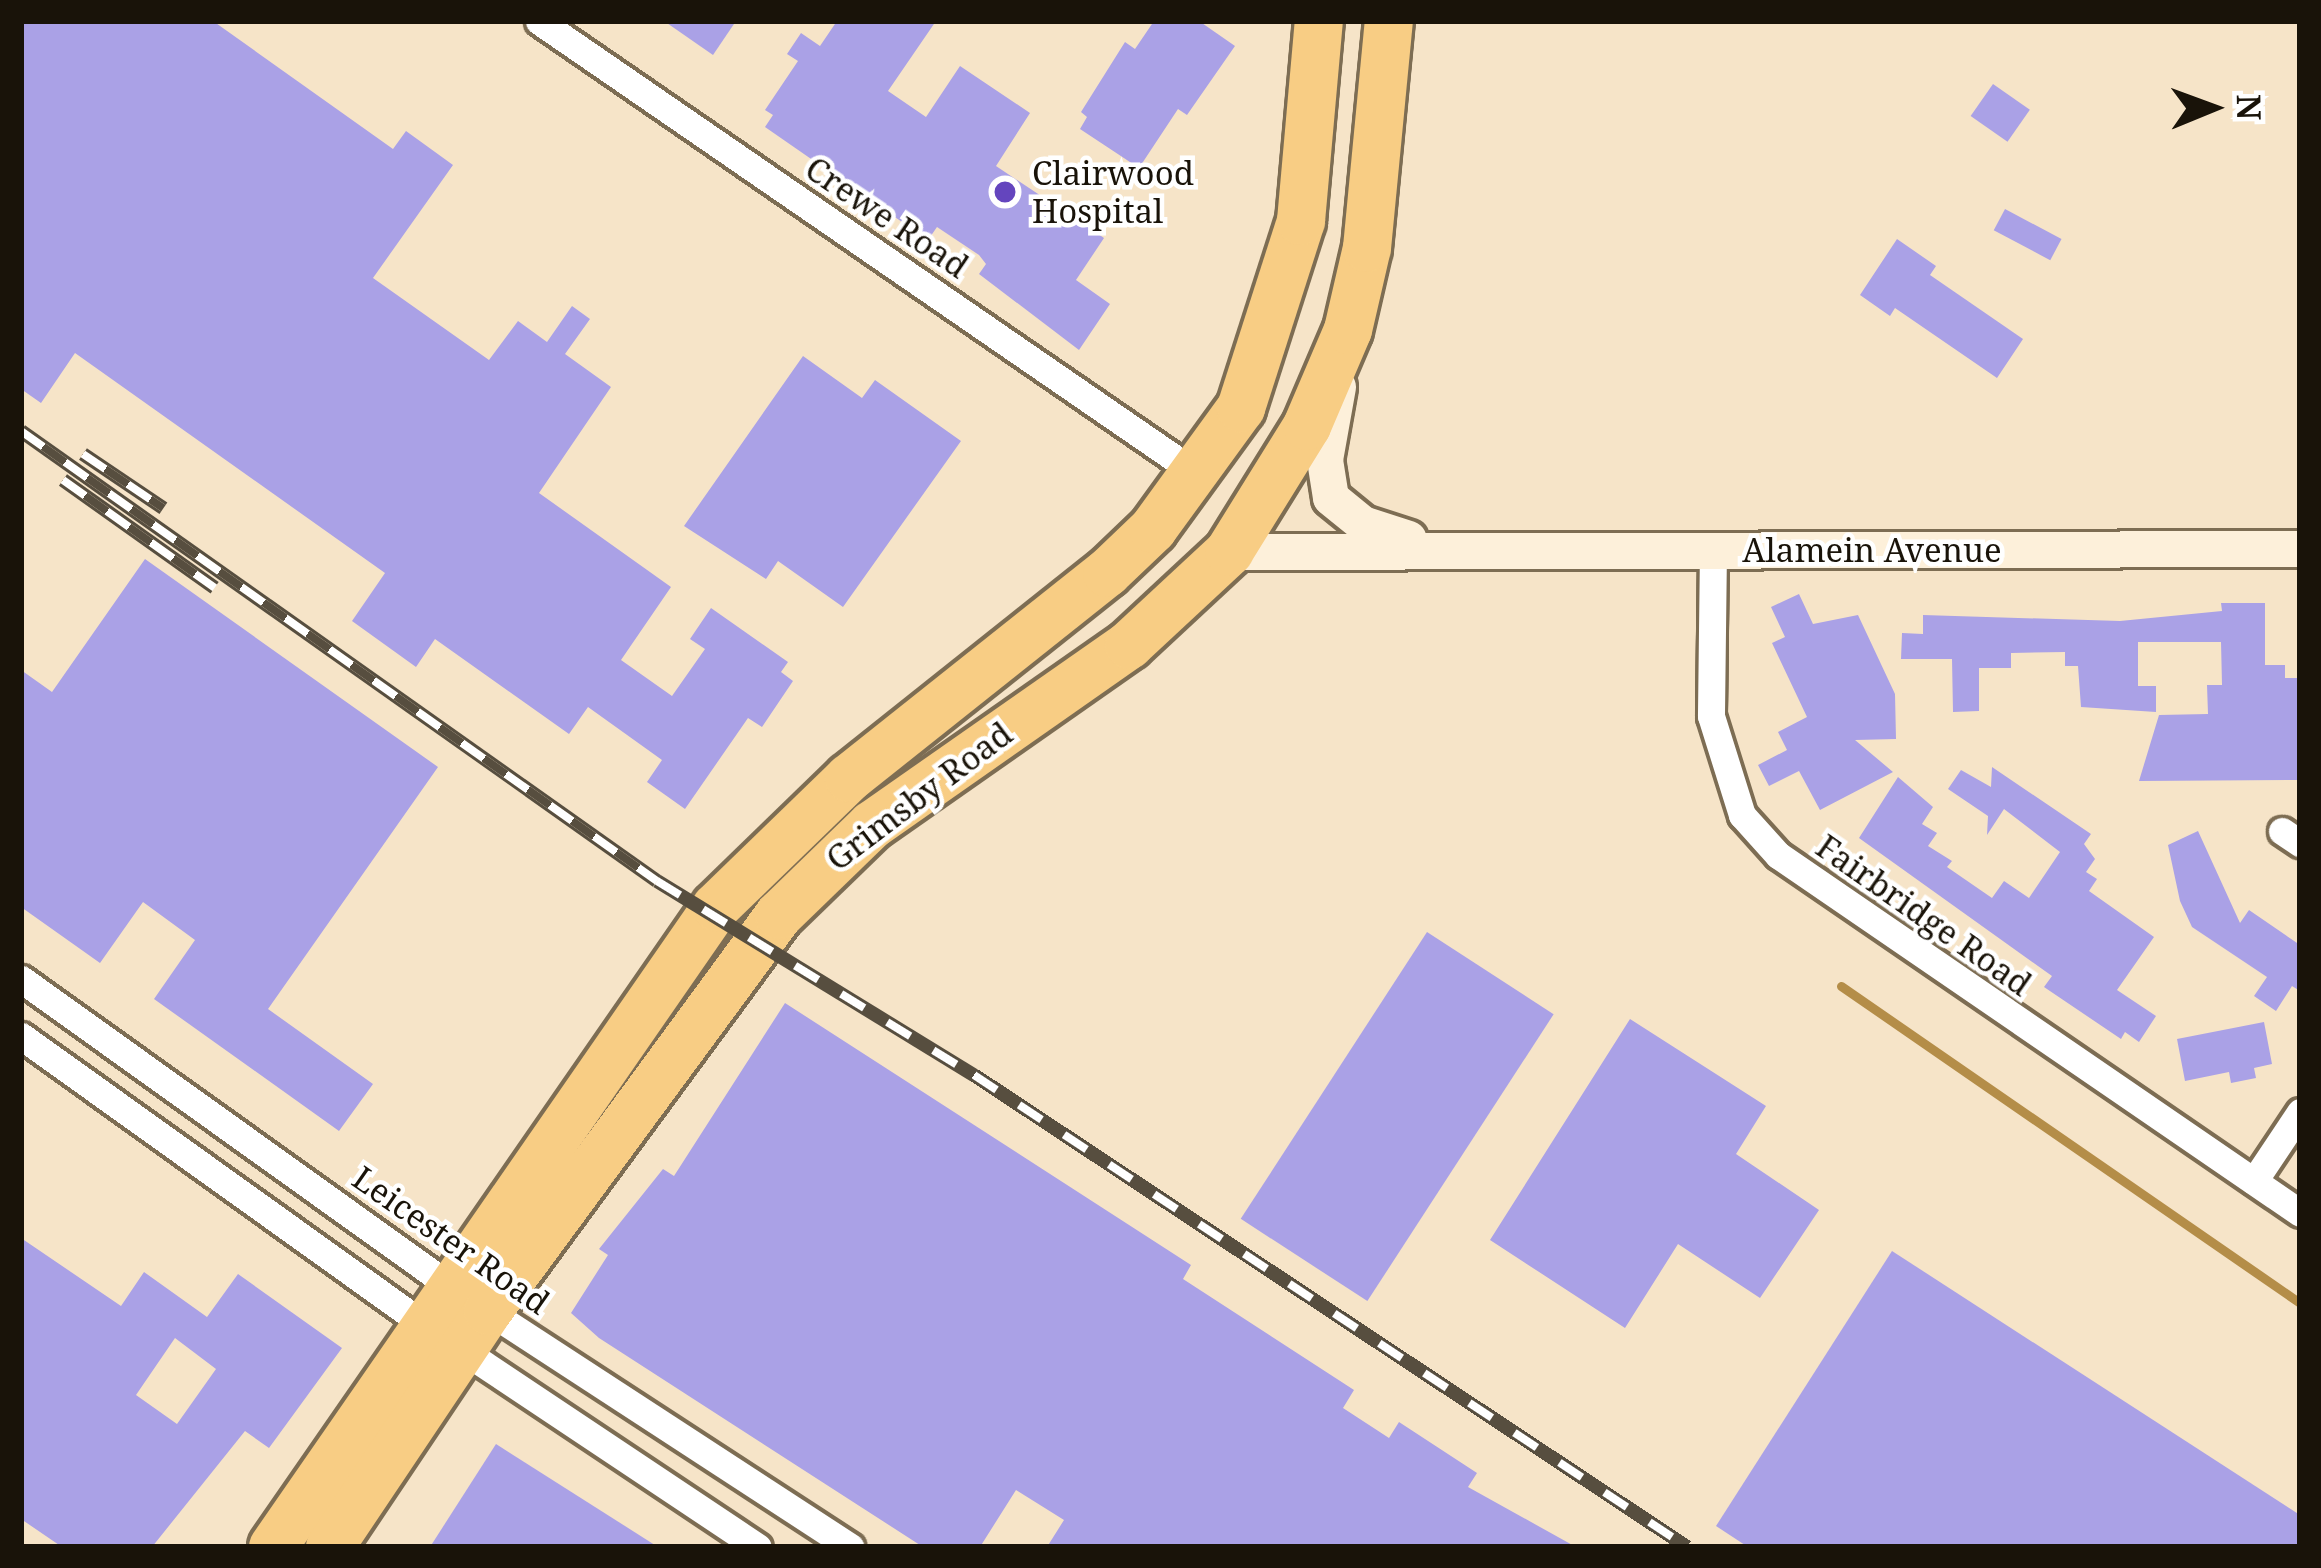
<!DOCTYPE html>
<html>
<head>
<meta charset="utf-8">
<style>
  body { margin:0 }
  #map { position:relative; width:2321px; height:1568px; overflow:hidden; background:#f6e4c8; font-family:"Noto Serif",serif }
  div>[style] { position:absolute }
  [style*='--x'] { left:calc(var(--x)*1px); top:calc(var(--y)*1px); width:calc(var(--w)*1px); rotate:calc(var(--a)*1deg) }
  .stream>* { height:9px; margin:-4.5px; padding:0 4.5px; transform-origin:4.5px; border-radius:4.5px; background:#b48d48 }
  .building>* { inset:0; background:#aaa1e6; transform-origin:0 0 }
  .roads { filter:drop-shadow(3px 0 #7d6d53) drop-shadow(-3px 0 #7d6d53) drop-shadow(0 3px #7d6d53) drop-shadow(0 -3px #7d6d53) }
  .street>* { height:27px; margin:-13.5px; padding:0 13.5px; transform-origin:13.5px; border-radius:13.5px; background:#fff }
  .secondary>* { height:36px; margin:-18px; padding:0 18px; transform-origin:18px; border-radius:18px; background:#fdf0da }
  .highway>* { height:48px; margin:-24px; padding:0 24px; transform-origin:24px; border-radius:24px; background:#f8cd84 }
  .rail>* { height:14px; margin-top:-7px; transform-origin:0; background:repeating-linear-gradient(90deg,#fff 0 27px,#574e3f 0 54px); box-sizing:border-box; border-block:3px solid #574e3f }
  .dots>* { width:33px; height:33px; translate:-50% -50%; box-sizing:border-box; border:6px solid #fff; border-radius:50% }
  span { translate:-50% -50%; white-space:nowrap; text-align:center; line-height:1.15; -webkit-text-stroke:9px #fff; paint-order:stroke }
  .poi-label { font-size:33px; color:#191309 }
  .left { translate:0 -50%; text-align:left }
  .street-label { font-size:33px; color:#191309 }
  .frame { position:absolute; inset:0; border:24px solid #191309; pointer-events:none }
  .north { position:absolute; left:2153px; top:48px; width:120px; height:120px; -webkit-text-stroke:9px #fff; paint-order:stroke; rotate:89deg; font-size:33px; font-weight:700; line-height:48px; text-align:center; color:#191309 }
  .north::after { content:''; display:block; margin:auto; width:42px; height:54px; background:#191309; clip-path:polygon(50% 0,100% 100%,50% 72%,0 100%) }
</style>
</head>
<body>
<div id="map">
  <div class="stream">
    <i style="--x:1841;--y:986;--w:558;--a:34.63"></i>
  </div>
  <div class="building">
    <i style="clip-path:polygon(21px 21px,213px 21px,393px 149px,406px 131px,453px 165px,373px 278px,489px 360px,518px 321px,547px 342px,572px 306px,590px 319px,565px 354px,611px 387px,539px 493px,671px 587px,621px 660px,672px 696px,705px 649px,690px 639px,711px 608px,788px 662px,781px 672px,793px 681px,762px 727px,748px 718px,685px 809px,647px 782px,662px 760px,588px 707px,569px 734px,435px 639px,416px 667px,352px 621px,385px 573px,75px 353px,41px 403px,21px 389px)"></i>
    <i style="clip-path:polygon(664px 21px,736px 21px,713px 55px)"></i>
    <i style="clip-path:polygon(837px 21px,936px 21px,888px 91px,926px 117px,960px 66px,1030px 113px,996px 166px,1104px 238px,1076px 280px,1110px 304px,1079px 350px,979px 274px,986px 264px,979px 255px,937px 227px,928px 240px,765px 127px,773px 115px,765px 110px,798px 61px,787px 54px,801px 33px,820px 46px)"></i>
    <i style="clip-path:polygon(1154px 21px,1199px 21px,1235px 46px,1187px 115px,1178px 109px,1139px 168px,1080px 129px,1087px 117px,1081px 112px,1125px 42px,1135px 49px)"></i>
    <i style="left:1993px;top:84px;width:45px;height:39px;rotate:35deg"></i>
    <i style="left:2005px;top:209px;width:64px;height:24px;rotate:28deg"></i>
    <i style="clip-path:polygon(1897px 239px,1936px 266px,1930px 275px,2023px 339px,1997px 378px,1895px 308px,1890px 316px,1860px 295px)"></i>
    <i style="clip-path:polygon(803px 356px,862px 398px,875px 380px,961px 441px,843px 607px,778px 561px,766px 579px,684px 526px)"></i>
    <i style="clip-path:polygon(145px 559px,438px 767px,268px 1009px,373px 1084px,339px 1131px,154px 999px,195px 940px,143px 902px,100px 963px,21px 907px,21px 670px,52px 692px)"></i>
    <i style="clip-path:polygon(1799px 594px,1813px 624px,1858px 615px,1895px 694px,1896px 739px,1855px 740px,1893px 772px,1820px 810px,1799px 771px,1769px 786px,1758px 765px,1787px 750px,1778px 732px,1807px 717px,1772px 643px,1785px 637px,1771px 607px)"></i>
    <i style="clip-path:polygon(2221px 603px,2265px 603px,2265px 665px,2285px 665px,2285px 678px,2300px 678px,2300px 780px,2139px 781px,2159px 715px,2208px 714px,2207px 685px,2222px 685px,2221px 642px,2138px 642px,2138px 686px,2156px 686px,2156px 712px,2081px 707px,2078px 666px,2065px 666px,2065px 652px,2011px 653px,2011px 668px,1979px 668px,1979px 711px,1953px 712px,1952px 659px,1901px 659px,1902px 633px,1923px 634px,1923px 615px,2120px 621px,2222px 611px)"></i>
    <i style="clip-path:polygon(1992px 767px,2091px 834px,2084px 844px,2095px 859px,2086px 872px,2097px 879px,2089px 891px,2154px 937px,2117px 990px,2156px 1016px,2139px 1042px,2125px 1032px,2121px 1039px,2044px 987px,2052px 976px,1859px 838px,1898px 777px,1933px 807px,1922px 824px,1937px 833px,1928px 846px,1952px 861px,1947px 867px,1992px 898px,2004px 881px,2029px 898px,2060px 852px,2004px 809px,1987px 835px,1988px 816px,1948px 789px,1961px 770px,1991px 787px)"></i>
    <i style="clip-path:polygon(2198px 831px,2240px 923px,2249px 910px,2300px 945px,2300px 991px,2292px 986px,2276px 1011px,2254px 996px,2267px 977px,2192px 927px,2180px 901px,2168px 845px)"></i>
    <i style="left:1427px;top:932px;width:151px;height:342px;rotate:33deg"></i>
    <i style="clip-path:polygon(785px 1003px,1191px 1265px,1183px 1279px,1354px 1390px,1343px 1408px,1389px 1438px,1399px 1422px,1477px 1473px,1468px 1487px,1576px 1547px,1047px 1547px,1064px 1520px,1016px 1490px,980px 1547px,923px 1547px,599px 1338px,571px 1313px,608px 1255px,599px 1249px,663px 1169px,674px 1176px)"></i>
    <i style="clip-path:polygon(1630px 1019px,1766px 1106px,1736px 1154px,1819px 1210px,1760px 1298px,1678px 1244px,1625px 1328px,1490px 1240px)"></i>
    <i style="clip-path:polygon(2264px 1022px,2272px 1064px,2254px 1068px,2256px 1078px,2231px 1083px,2229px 1072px,2185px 1081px,2177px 1039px)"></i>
    <i style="clip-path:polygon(evenodd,21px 1238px,121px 1306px,144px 1272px,207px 1317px,238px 1274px,342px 1348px,269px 1448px,245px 1431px,152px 1547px,62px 1547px,21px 1519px,21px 1238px,175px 1338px,216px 1369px,177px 1424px,136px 1395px,175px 1338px)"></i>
    <i style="clip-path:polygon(1892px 1251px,2300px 1515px,2300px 1547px,1748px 1547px,1716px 1526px)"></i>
    <i style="clip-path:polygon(496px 1444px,658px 1547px,430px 1547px)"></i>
  </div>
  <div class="roads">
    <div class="street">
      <i style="--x:539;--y:21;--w:797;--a:34.53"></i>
      <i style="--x:1713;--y:549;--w:167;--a:90.7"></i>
      <i style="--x:1711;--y:716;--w:104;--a:72.6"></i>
      <i style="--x:1742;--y:815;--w:54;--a:48"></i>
      <i style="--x:1778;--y:855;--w:633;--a:34.44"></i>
      <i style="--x:2282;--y:831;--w:22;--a:34"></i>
      <i style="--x:21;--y:979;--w:528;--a:35.59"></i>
      <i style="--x:450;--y:1286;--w:478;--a:33.1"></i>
      <i style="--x:21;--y:1036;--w:497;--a:35.6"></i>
      <i style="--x:425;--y:1325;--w:400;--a:33.7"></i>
      <i style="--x:2254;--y:1181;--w:83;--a:-56.3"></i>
    </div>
    <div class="secondary">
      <i style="--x:1338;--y:387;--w:74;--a:100.1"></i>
      <i style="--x:1325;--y:460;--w:38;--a:81"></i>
      <i style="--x:1331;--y:498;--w:41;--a:39.1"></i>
      <i style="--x:1363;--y:524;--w:48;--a:18.1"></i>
      <i style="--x:1229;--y:552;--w:1071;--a:-0.16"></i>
    </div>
    <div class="highway">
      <i style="--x:273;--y:1547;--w:778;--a:-55.31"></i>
      <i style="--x:716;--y:907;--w:185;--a:-44.1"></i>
      <i style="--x:849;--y:778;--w:330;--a:-38.5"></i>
      <i style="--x:1107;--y:573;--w:64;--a:-43.7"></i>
      <i style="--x:1153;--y:529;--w:150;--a:-54"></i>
      <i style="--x:1241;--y:408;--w:196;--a:-72.2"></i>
      <i style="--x:1301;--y:221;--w:201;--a:-84.9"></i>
      <i style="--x:330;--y:1547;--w:284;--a:-56.2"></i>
      <i style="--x:488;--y:1311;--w:491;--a:-53.7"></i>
      <i style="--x:779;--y:915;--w:129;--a:-44.1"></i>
      <i style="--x:872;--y:825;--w:314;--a:-35"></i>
      <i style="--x:1129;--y:645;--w:137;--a:-42.9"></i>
      <i style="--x:1229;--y:552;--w:148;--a:-58.2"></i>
      <i style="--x:1307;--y:426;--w:104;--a:-66.9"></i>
      <i style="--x:1348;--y:330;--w:84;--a:-77"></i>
      <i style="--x:1367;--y:248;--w:228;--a:-84.5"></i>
    </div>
  </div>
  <div class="rail">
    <i style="--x:21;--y:431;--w:779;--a:35.28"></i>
    <i style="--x:657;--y:881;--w:372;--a:31.5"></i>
    <i style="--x:974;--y:1075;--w:855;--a:33.5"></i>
    <i style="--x:83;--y:454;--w:97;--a:34"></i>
    <i style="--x:63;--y:480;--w:186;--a:35.4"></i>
  </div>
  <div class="dots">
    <i style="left:1005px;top:192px;background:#6445be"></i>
  </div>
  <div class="poi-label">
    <span class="left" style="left:1032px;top:192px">Clairwood<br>Hospital</span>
  </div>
  <div class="street-label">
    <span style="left:887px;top:217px;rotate:34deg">Crewe Road</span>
    <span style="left:1872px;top:550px">Alamein Avenue</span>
    <span style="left:919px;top:796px;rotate:-37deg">Grimsby Road</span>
    <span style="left:1924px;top:915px;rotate:35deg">Fairbridge Road</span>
    <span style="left:451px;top:1240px;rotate:35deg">Leicester Road</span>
  </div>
  <div class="frame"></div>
  <div class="north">N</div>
</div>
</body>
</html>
